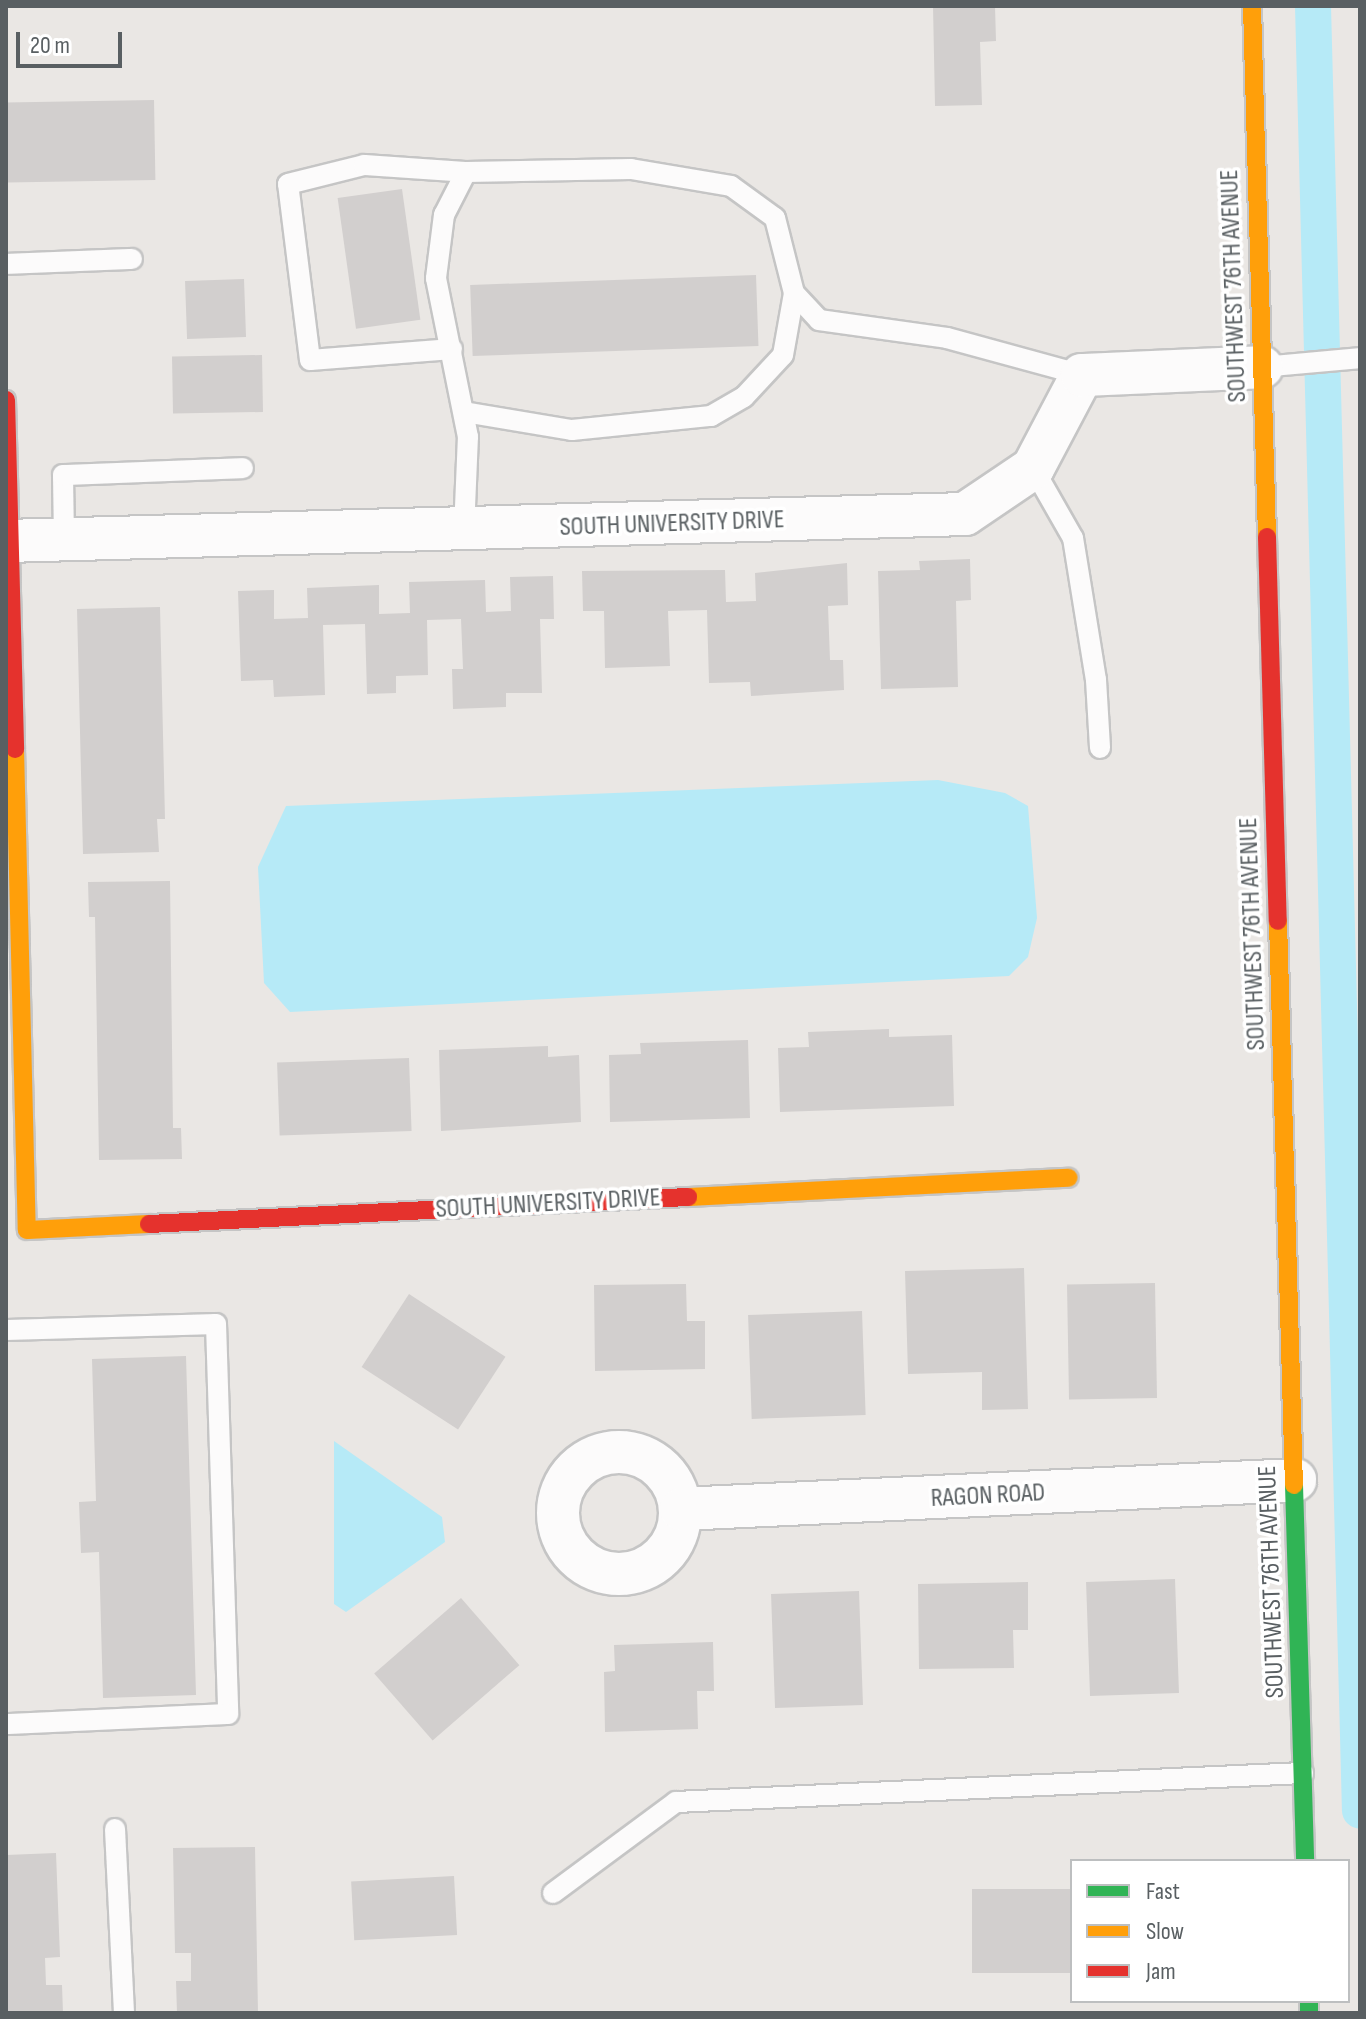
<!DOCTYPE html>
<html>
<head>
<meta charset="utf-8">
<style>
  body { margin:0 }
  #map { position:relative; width:1366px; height:2019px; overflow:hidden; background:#eae7e4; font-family:"Sofia Sans Condensed",sans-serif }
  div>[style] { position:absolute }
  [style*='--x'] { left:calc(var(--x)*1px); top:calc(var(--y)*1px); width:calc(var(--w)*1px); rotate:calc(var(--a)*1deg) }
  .water>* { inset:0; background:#b6eaf7 }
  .canal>* { height:36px; margin:-18px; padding:0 18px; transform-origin:18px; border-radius:18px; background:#b6eaf7 }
  .building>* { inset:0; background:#d2cfce; transform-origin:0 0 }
  .roads { filter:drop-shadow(2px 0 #c5c5c5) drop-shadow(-2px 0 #c5c5c5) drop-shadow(0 2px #c5c5c5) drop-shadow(0 -2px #c5c5c5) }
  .lane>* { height:20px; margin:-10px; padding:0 10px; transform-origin:10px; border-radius:10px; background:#fcfbfb }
  .street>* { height:42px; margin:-21px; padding:0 21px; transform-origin:21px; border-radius:21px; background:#fcfbfb }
  .street>.ring { margin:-21px; padding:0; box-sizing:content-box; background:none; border:42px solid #fcfbfb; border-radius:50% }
  .fast>* { height:18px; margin:-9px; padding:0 9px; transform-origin:9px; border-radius:9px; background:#30b455 }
  .slow>* { height:18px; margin:-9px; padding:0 9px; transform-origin:9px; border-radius:9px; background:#ff9f0a }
  .jam>* { height:18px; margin:-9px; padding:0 9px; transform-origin:9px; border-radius:9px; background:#e5322d }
  span { translate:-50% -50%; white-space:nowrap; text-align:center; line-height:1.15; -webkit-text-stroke:7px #fff; paint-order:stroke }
  .street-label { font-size:26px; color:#595f62 }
  .frame { position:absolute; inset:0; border:8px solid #595f62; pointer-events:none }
  .legend { position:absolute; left:1070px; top:1859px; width:280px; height:144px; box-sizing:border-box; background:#fff; border:2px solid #bdbfc0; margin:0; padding:10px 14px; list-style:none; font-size:24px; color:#595f62 }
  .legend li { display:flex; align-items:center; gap:16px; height:40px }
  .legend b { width:40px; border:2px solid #bdbfc0 }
  .scale { position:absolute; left:16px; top:32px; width:106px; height:36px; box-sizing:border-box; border:4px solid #595f62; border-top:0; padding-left:10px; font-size:24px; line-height:28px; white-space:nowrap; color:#595f62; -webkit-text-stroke:6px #fff; paint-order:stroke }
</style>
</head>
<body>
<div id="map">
  <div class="water">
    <i style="clip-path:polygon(938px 780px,1005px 793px,1028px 806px,1037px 918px,1028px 957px,1009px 976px,290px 1012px,264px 983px,258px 867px,286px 806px)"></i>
    <i style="clip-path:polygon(334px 1441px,442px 1517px,445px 1542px,346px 1612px,334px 1604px)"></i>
  </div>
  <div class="canal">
    <i style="--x:1313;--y:6;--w:1805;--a:88.51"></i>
  </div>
  <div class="building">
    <i style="clip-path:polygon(933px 6px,995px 6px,996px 41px,980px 42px,982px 105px,935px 106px)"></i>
    <i style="left:154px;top:100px;width:80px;height:148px;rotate:89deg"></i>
    <i style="left:402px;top:189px;width:132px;height:65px;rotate:82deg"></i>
    <i style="left:756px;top:275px;width:71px;height:286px;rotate:88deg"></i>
    <i style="left:244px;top:279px;width:58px;height:59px;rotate:88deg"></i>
    <i style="left:262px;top:355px;width:57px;height:90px;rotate:89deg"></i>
    <i style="clip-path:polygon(970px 559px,971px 600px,956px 601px,958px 687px,881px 689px,878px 571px,920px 570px,919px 561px)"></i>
    <i style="clip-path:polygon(847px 563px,848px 605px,828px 606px,830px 660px,843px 660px,844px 690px,751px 696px,750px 682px,709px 683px,707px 610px,668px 611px,670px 666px,605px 668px,604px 611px,583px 611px,582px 571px,725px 570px,726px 602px,756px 601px,755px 573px)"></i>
    <i style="clip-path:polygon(553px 576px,554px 619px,540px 619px,542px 693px,506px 693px,506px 707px,453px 709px,452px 669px,463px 669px,461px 619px,427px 620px,428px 675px,396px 676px,396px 693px,367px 694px,365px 624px,323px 625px,325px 695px,274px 697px,273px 680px,241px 681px,238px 591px,274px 590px,274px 619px,308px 618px,307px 588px,379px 585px,379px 614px,410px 613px,409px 582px,485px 580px,486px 612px,511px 611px,510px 577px)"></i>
    <i style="clip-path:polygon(160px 607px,165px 819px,157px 819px,159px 852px,83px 854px,77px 609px)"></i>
    <i style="clip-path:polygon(170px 881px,173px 1128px,181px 1128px,182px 1159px,99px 1160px,95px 917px,89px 917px,88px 882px)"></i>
    <i style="clip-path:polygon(889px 1029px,889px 1037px,952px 1035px,954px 1106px,780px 1112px,778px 1048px,809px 1047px,808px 1032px)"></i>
    <i style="clip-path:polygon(748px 1040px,750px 1118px,610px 1122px,609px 1055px,641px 1054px,640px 1043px)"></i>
    <i style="clip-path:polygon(548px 1046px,548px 1057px,579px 1055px,581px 1122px,441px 1131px,439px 1050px)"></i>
    <i style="left:409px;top:1058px;width:73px;height:132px;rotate:88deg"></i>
    <i style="clip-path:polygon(1024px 1268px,1028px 1409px,982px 1410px,982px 1372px,908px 1374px,905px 1271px)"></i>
    <i style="left:1155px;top:1283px;width:115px;height:88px;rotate:89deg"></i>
    <i style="clip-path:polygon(686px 1284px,687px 1321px,705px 1321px,705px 1369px,595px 1371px,594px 1285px)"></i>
    <i style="left:409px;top:1294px;width:115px;height:87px;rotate:33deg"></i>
    <i style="left:862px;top:1311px;width:104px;height:114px;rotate:88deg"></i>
    <i style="clip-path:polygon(186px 1356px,196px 1695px,103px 1698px,99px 1552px,81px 1553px,79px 1502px,96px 1501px,92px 1359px)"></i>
    <i style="left:1175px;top:1579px;width:114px;height:89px;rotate:88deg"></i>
    <i style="clip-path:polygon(1028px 1582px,1028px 1630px,1013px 1630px,1014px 1668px,919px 1669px,918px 1584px)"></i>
    <i style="left:859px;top:1591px;width:114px;height:88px;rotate:88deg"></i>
    <i style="left:461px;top:1598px;width:89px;height:115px;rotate:49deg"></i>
    <i style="clip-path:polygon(713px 1642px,714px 1691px,697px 1691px,698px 1729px,605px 1732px,604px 1672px,615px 1671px,614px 1645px)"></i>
    <i style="clip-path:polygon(255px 1847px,258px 2013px,177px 2013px,176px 1981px,191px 1981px,191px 1953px,175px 1953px,173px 1848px)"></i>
    <i style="clip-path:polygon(56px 1853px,60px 1957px,45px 1958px,46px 1985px,62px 1985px,63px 2013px,6px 2013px,6px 1855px)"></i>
    <i style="left:454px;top:1876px;width:59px;height:103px;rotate:87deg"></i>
    <i style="left:1072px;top:1889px;width:84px;height:100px;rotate:90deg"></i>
  </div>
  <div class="roads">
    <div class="lane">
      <i style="--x:6;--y:264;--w:126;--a:-2.3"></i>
      <i style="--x:452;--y:349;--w:142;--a:175.6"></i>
      <i style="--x:310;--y:360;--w:177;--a:-97.1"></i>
      <i style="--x:288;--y:184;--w:78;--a:-14"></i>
      <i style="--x:364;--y:165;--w:102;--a:3.9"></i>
      <i style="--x:1262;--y:367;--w:98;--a:-5.2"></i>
      <i style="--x:464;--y:412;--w:109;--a:9.5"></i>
      <i style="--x:572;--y:430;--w:140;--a:-5.8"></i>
      <i style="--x:711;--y:416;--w:38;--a:-30"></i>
      <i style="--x:744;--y:397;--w:57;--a:-47.1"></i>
      <i style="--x:783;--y:355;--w:63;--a:-79.9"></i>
      <i style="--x:1033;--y:468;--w:81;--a:60.3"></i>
      <i style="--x:1073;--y:538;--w:144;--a:80.8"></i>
      <i style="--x:1096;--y:680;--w:68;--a:86.6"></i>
      <i style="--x:464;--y:531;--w:94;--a:-87.6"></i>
      <i style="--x:468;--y:437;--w:162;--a:-101.4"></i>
      <i style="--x:436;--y:278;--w:64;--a:-82.8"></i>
      <i style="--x:444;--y:215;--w:48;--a:-62.9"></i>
      <i style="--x:466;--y:172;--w:165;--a:-1"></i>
      <i style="--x:631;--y:169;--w:101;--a:9.6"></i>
      <i style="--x:731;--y:186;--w:54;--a:36"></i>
      <i style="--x:775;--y:218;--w:77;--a:75.8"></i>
      <i style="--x:794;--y:293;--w:37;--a:47"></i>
      <i style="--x:819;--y:320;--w:129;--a:8"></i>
      <i style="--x:947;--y:338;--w:140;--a:15.3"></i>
      <i style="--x:64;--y:539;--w:64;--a:-90.9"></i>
      <i style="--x:63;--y:475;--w:180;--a:-2.2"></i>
      <i style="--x:6;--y:1330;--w:210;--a:-1.6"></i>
      <i style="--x:216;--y:1324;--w:390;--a:88.2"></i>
      <i style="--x:228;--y:1714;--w:222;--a:177.4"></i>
      <i style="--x:115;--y:1829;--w:184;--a:87.2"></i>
      <i style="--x:553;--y:1893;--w:153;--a:-36.5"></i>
      <i style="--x:676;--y:1802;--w:628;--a:-2.65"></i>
    </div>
    <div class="street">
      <i style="--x:6;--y:541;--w:959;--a:-1.61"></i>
      <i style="--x:965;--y:514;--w:82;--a:-34.1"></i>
      <i style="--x:1033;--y:468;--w:105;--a:-62.2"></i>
      <i style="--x:1082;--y:375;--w:180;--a:-2.5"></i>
      <i class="ring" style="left:558px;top:1452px;width:80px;height:80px"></i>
      <i style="--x:681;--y:1509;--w:615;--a:-2.7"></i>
    </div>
    <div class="fast">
      <i style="--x:1294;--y:1485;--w:376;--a:88.3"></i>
      <i style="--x:1309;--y:2001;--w:12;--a:90"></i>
    </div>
    <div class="slow">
      <i style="--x:1252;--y:6;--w:531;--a:88.38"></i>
      <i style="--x:15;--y:749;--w:481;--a:88.6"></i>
      <i style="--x:27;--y:1230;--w:122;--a:-2.8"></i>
      <i style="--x:1278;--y:921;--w:564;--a:88.38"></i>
      <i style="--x:688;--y:1197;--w:381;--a:-2.9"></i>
    </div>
    <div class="jam">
      <i style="--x:6;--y:400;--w:349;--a:88.5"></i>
      <i style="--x:1267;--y:537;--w:384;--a:88.4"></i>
      <i style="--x:149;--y:1224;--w:540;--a:-2.87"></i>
    </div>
  </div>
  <div class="street-label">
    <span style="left:1234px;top:286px;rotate:-92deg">SOUTHWEST 76TH AVENUE</span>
    <span style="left:672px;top:524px;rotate:-2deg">SOUTH UNIVERSITY DRIVE</span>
    <span style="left:1253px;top:934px;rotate:-92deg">SOUTHWEST 76TH AVENUE</span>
    <span style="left:548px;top:1204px;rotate:-3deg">SOUTH UNIVERSITY DRIVE</span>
    <span style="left:988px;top:1496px;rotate:-3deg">RAGON ROAD</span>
    <span style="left:1272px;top:1582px;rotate:-92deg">SOUTHWEST 76TH AVENUE</span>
  </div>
  <div class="frame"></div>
  <ul class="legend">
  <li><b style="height:10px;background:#30b455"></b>Fast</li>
  <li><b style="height:10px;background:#ff9f0a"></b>Slow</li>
  <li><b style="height:10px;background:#e5322d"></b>Jam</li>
  </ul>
  <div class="scale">20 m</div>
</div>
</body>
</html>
